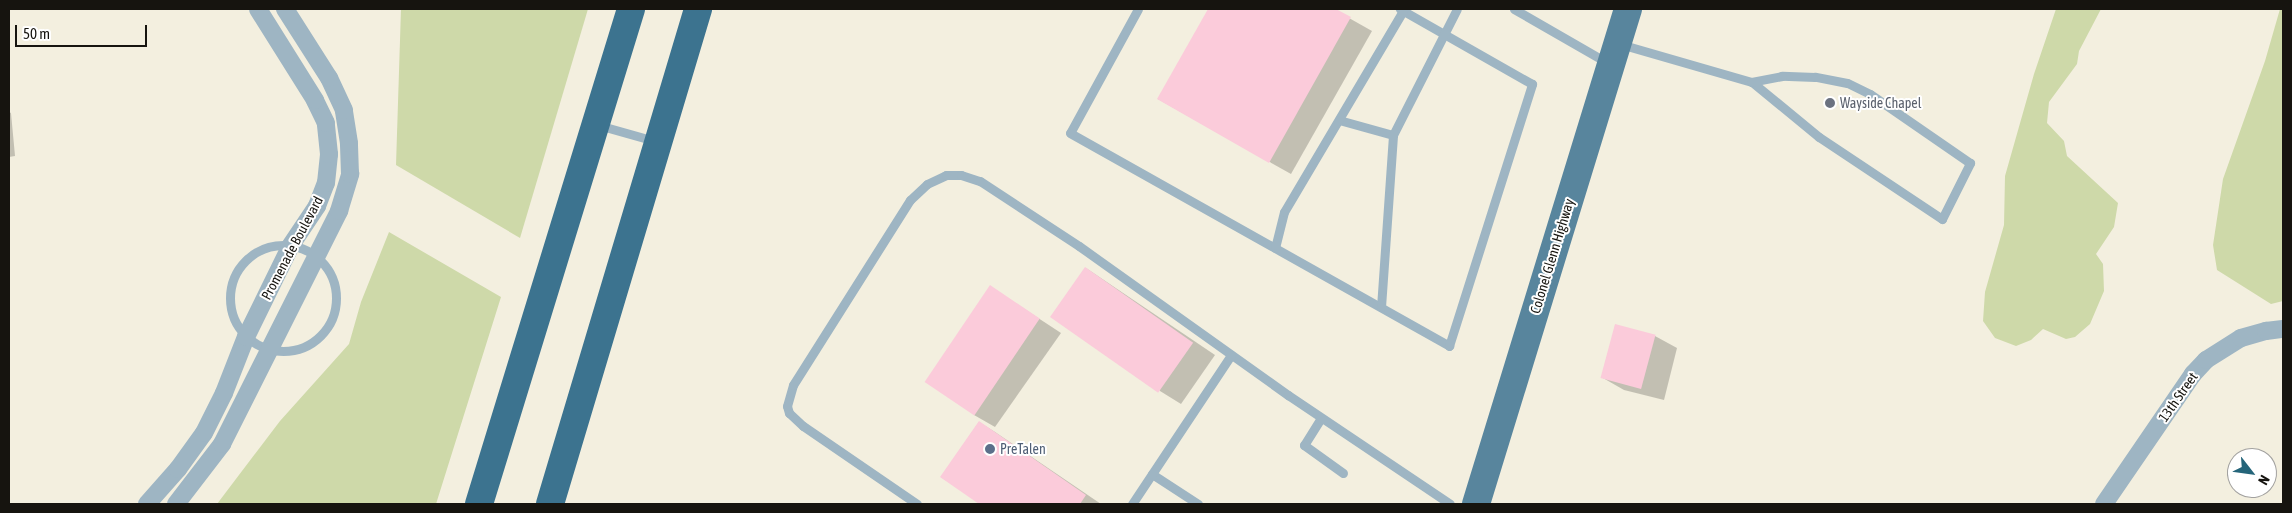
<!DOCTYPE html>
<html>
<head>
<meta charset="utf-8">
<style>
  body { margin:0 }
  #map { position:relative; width:2292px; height:513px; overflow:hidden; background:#f3efdf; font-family:"Asap Condensed",sans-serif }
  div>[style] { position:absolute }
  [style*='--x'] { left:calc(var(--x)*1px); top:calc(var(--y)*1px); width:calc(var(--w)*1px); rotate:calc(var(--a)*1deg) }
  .green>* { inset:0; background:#ced9a9 }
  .shadow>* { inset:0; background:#0003 }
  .building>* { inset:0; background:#fbcbda; transform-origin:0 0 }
  .lane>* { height:9px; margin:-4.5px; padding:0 4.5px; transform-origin:4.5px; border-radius:4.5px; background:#9eb5c3 }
  .lane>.ring { margin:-4.5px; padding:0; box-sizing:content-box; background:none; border:9px solid #9eb5c3; border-radius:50% }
  .street>* { height:18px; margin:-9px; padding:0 9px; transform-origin:9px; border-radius:9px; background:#9eb5c3 }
  .primary>* { height:28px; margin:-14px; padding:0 14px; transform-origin:14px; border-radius:14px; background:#58859d }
  .highway>* { height:28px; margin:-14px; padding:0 14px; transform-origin:14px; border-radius:14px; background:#3c738f }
  .dots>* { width:14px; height:14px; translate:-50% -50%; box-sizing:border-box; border:2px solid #fff; border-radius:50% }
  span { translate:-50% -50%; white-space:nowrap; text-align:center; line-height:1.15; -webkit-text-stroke:4px #fff; paint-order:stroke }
  .worship-label { font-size:14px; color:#5b616d }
  .left { translate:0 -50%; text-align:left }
  .street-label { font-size:14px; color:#16140f }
  .service-label { font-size:14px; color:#4e5e75 }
  .frame { position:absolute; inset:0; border:10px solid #16140f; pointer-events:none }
  .north { position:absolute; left:2227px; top:448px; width:50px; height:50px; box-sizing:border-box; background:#fff; border:1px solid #a2a19f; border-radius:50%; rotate:120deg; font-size:14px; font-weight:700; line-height:20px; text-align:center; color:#16140f }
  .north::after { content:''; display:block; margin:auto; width:18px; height:22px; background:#25657a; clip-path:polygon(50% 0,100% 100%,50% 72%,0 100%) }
  .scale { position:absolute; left:15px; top:25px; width:132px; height:22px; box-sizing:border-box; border:2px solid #16140f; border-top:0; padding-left:6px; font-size:15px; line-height:18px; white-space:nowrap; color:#16140f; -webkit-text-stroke:4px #fff; paint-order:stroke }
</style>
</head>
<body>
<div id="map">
  <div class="green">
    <i style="clip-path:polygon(401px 9px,588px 9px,520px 238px,396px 165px)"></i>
    <i style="clip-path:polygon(2056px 9px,2101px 9px,2079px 51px,2077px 64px,2049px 102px,2047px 123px,2064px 141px,2067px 156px,2118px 203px,2114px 227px,2096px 254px,2103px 264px,2104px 291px,2090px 324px,2075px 337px,2066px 339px,2043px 329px,2031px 340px,2016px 346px,1995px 338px,1983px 321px,1985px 292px,2004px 225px,2005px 176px,2034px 74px)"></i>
    <i style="clip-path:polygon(2280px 9px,2283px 9px,2283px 301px,2271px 304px,2217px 270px,2213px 245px,2223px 179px,2265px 61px)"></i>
    <i style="clip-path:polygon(389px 232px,501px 297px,436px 504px,217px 504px,280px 421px,349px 344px,361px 302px)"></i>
  </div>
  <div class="shadow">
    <i style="clip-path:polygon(1209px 9px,1333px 9px,1372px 31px,1291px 174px,1158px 99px)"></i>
    <i style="clip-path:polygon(9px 112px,11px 113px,15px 156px,9px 157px)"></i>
    <i style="clip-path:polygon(1086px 268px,1215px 355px,1181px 404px,1160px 391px)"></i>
    <i style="clip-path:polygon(991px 287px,1061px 333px,995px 427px,974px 415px)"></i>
    <i style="clip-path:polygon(1655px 336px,1677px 348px,1664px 400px,1624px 390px,1603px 378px)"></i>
    <i style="clip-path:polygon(979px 422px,995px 432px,1101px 504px,981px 504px,941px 477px)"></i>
  </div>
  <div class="building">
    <i style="clip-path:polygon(1208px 9px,1336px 9px,1351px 17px,1269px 163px,1157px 99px)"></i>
    <i style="left:1085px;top:267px;width:132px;height:61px;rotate:35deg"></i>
    <i style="left:990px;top:285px;width:60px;height:117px;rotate:34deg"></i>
    <i style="left:1615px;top:324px;width:42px;height:56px;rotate:15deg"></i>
    <i style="clip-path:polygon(979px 421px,1086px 495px,1080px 504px,979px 504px,940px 477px)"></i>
  </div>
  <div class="lane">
    <i style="--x:1138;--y:9;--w:141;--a:118.7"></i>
    <i style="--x:1070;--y:133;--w:435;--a:29.3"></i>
    <i style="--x:1449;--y:346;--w:275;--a:-72.4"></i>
    <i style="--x:1532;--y:84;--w:152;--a:-150.4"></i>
    <i style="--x:1514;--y:9;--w:108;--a:29.9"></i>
    <i style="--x:1620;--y:44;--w:137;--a:16.1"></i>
    <i style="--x:1752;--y:82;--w:87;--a:39.4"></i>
    <i style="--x:1819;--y:137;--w:148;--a:33.7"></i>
    <i style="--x:1942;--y:219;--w:63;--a:-63.4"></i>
    <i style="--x:1970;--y:163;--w:121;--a:-145.4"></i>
    <i style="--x:1870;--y:94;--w:25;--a:-154"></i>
    <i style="--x:1847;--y:83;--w:33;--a:-169"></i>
    <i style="--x:1815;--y:77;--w:33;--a:-178"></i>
    <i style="--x:1782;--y:76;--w:31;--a:169"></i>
    <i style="--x:1339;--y:120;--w:56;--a:15.5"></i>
    <i style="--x:598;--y:125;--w:59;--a:15.7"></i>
    <i class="ring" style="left:230px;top:245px;width:97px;height:97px"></i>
    <i style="--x:1275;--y:248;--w:37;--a:-76"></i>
    <i style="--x:1284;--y:212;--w:234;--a:-59.4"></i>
    <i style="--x:1381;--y:307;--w:172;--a:-86"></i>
    <i style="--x:1393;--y:135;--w:141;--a:-63.1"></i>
    <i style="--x:1321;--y:418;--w:32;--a:122"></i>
    <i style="--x:1304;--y:445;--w:48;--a:35.7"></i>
    <i style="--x:1152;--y:474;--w:55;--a:33.1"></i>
    <i style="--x:917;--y:504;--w:138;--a:-145.6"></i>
    <i style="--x:803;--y:426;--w:19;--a:-137"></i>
    <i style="--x:789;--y:413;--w:7;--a:-106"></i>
    <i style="--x:787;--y:406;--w:22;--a:-74"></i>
    <i style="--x:793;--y:385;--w:219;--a:-57.7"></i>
    <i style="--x:910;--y:200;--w:23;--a:-43"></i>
    <i style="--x:927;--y:184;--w:21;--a:-25"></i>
    <i style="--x:946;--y:175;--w:15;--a:0"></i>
    <i style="--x:961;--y:175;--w:20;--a:18"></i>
    <i style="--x:980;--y:181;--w:118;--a:33.3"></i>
    <i style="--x:1079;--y:246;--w:257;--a:35.5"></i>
    <i style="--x:1288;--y:395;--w:195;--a:33.9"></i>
    <i style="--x:1132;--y:504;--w:179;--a:-56.4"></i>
  </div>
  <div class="street">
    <i style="--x:147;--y:504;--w:47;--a:-48.5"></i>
    <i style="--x:178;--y:469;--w:44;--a:-54.2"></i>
    <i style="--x:204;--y:433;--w:45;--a:-63.4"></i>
    <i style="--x:224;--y:393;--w:60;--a:-68.6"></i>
    <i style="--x:246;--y:337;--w:102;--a:-63.9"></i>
    <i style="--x:291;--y:245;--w:47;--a:-56.3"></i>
    <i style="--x:317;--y:206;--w:25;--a:-69"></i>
    <i style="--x:326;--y:183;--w:29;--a:-84"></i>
    <i style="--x:329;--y:154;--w:31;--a:-96"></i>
    <i style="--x:326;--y:123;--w:25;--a:-116"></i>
    <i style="--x:315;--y:100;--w:107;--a:-122.1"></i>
    <i style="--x:176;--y:504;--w:76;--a:-52.5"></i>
    <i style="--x:222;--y:444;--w:261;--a:-63.3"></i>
    <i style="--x:339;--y:211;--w:39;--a:-73"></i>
    <i style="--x:350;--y:174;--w:31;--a:-92"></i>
    <i style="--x:349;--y:143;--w:33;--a:-99"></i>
    <i style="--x:344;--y:110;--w:35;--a:-115"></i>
    <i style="--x:329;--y:78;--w:82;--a:-122.5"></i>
    <i style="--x:2104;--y:504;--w:158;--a:-55.6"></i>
    <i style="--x:2193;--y:374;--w:19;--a:-47"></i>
    <i style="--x:2206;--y:360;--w:41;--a:-32.2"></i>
    <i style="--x:2241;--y:338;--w:26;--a:-16"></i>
    <i style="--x:2266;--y:331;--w:17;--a:-7"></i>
  </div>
  <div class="primary">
    <i style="--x:1476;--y:504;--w:518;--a:-72.93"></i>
  </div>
  <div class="highway">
    <i style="--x:479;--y:504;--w:518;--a:-72.93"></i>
    <i style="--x:550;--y:504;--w:517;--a:-73.35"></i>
  </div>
  <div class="dots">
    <i style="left:1830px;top:103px;background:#6b7280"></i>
    <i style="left:990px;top:449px;background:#5c6f8a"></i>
  </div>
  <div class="worship-label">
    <span class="left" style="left:1840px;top:103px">Wayside Chapel</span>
  </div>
  <div class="street-label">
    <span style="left:292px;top:248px;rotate:-62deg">Promenade Boulevard</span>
    <span style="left:1552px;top:256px;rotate:-73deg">Colonel Glenn Highway</span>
    <span style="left:2178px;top:397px;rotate:-55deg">13th Street</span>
  </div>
  <div class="service-label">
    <span class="left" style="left:1000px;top:449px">PreTalen</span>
  </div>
  <div class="frame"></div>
  <div class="north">N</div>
  <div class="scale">50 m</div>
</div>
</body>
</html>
